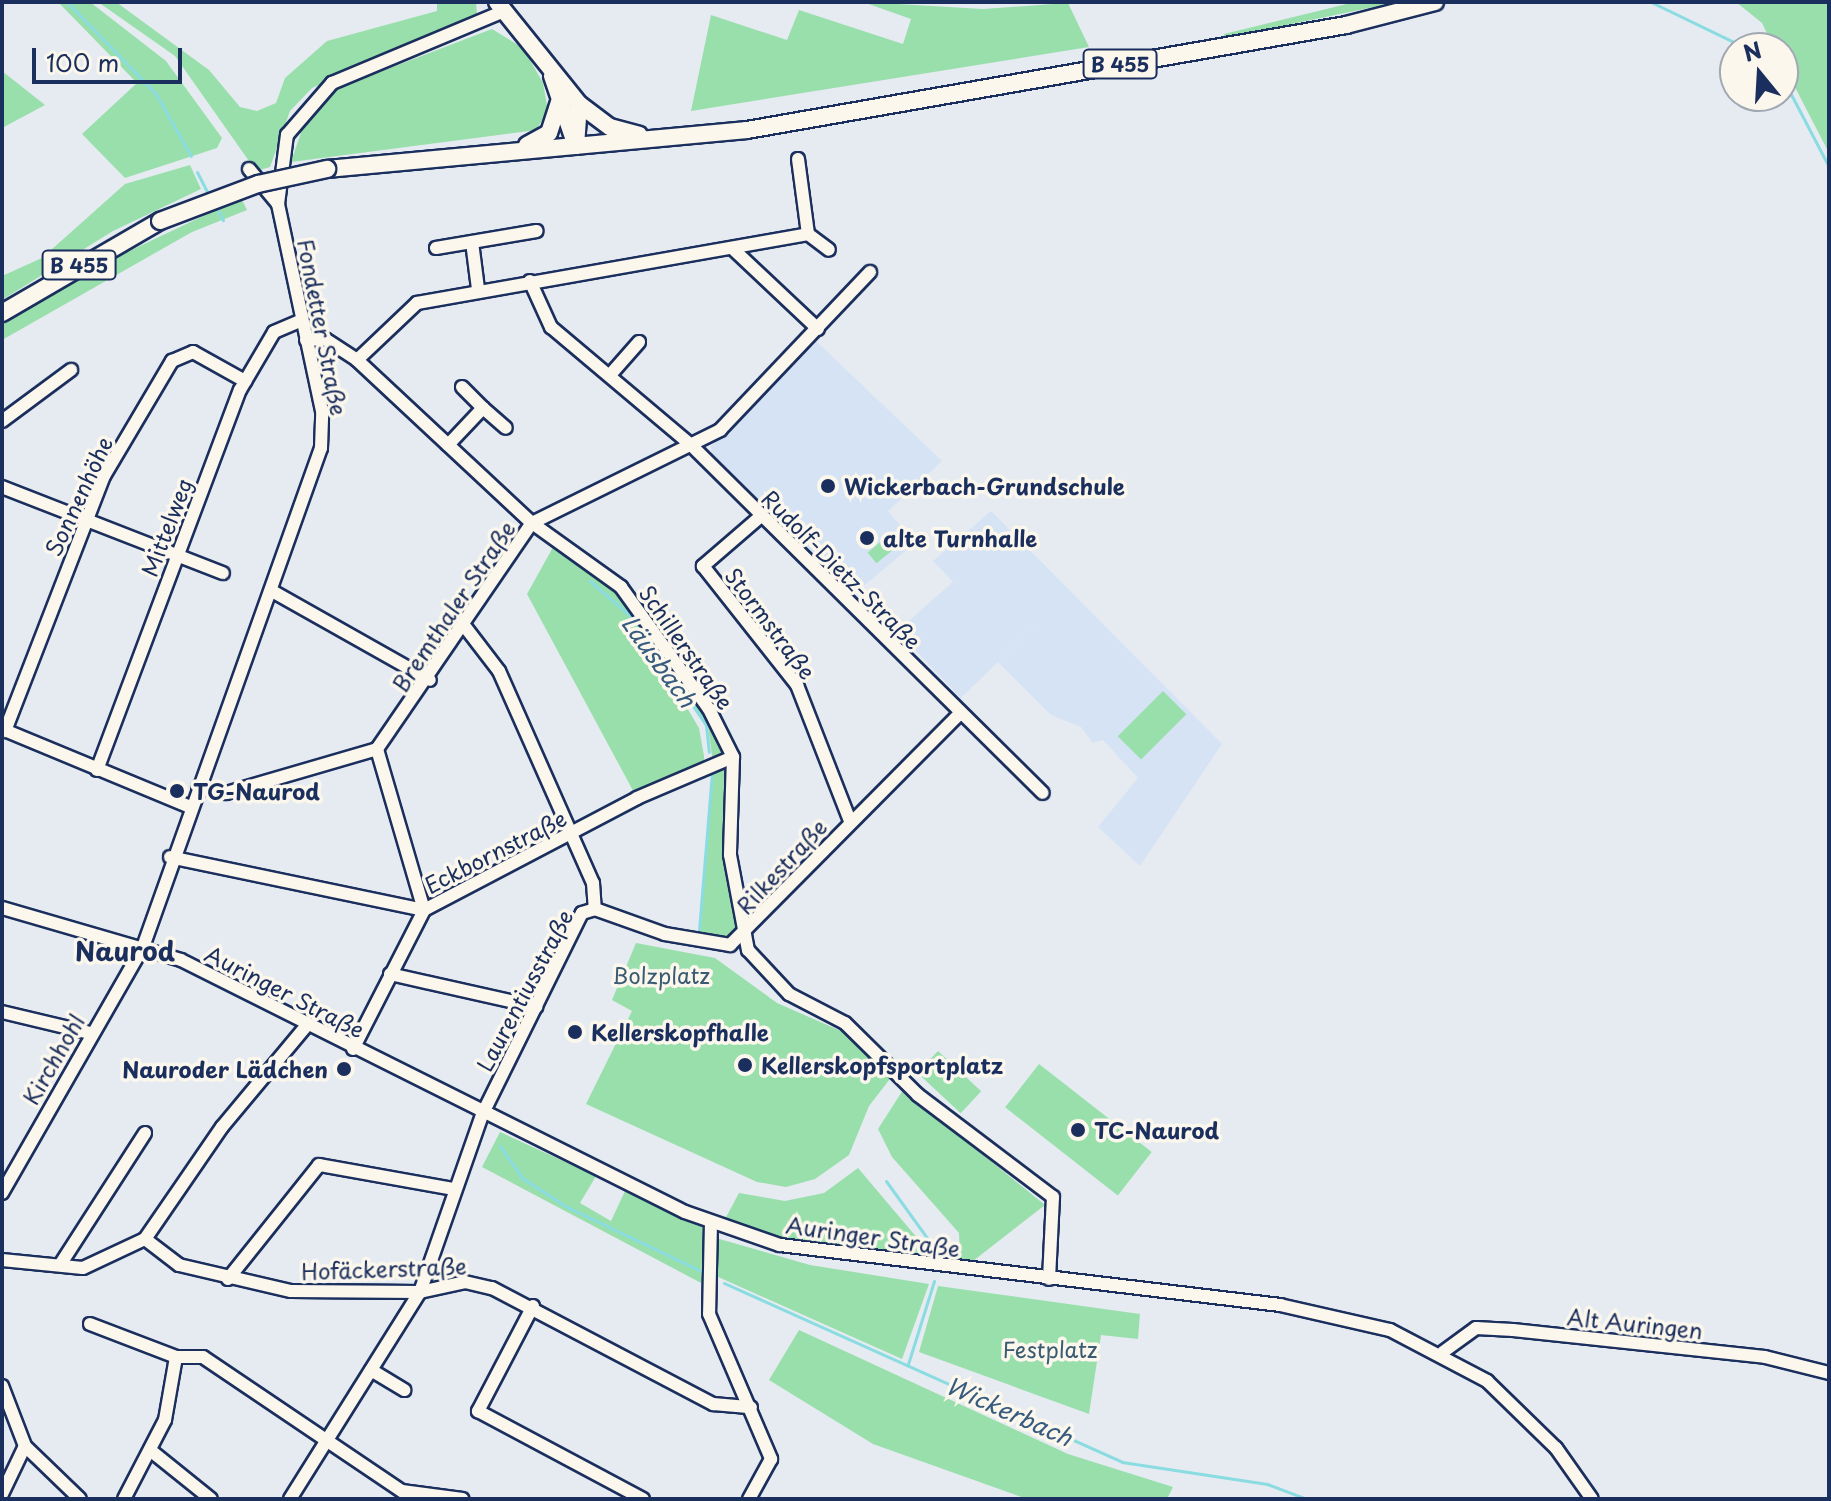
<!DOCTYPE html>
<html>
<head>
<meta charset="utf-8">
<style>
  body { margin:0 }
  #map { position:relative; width:1831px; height:1501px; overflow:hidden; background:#e5ebf1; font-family:"Playpen Sans",sans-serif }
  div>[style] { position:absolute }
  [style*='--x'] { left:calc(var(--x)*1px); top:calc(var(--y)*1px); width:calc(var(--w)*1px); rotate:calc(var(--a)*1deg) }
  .built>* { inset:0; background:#d6e3f4 }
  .green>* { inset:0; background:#99dfac; transform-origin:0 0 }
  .stream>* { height:3px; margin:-1.5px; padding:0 1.5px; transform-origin:1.5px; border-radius:1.5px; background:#8adce1 }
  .roads { filter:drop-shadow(2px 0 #1b2f5e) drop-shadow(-2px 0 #1b2f5e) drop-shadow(0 2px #1b2f5e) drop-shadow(0 -2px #1b2f5e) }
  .minor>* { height:12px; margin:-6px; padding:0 6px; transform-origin:6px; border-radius:6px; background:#fbf7ec }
  .major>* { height:16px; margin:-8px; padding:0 8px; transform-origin:8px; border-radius:8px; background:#fbf7ec }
  .bridges { filter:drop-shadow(2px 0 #1b2f5e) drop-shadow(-2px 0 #1b2f5e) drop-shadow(0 2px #1b2f5e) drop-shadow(0 -2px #1b2f5e) }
  .major-bridge>* { height:16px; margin:-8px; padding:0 8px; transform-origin:8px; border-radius:8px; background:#fbf7ec }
  .dots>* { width:22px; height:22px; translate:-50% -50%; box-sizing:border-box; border:4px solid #fbf7ec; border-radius:50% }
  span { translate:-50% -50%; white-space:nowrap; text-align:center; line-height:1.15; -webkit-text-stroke:7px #fbf7ec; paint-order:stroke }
  .shield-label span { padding:2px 6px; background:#fbf7ec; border:2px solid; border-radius:6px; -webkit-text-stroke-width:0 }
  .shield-label { font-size:20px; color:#1b2f5e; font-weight:700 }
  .street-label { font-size:22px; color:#1b2f5e }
  .poi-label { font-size:22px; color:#1b2f5e; font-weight:700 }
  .left { translate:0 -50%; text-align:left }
  .right { translate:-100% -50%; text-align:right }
  .park-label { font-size:22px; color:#3a5b72 }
  .water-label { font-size:24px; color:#375a7f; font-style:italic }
  .quarter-label { font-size:26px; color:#1b2f5e; font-weight:700 }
  .frame { position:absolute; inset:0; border:4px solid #1b2f5e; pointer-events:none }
  .north { position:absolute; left:1719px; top:32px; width:80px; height:80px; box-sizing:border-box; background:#fbf7ec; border:2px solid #a1a7b3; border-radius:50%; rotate:342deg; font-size:22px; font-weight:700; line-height:32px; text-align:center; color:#1b2f5e }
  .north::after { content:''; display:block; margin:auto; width:28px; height:36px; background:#1b2f5e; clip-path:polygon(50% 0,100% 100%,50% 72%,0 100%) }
  .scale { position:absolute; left:32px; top:48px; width:150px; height:36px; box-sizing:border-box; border:4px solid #1b2f5e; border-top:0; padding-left:10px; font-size:24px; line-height:28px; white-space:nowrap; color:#1b2f5e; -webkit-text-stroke:6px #fbf7ec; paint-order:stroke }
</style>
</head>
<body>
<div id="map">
  <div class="built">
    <i style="clip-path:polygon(816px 341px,942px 461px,888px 511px,915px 543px,849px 598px,712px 456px,711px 446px)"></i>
    <i style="clip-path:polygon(991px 511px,1222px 744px,1140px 866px,1098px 827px,1138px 778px,1103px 740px,1093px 743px,1081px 727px,1051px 715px,998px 662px,1065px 596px,961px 698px,897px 631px,953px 582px,933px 561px)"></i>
  </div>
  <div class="green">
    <i style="clip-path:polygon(58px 2px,90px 2px,166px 61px,222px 138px,217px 148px,125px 178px,82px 134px,137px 83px)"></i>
    <i style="clip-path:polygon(98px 2px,116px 2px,209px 70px,240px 107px,257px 111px,276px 103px,285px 78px,327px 41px,437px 11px,437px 2px,476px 2px,477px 14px,312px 88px,290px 111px,270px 167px,256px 171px,175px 56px)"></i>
    <i style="clip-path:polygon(863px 2px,983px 9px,1068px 3px,1089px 47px,691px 111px,711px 15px,787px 40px,799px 10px,903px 44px,911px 19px)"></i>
    <i style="clip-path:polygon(1355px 2px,1398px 2px,1224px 38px,1224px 34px)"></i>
    <i style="clip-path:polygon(1736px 2px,1829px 2px,1829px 153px,1783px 64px,1783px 48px,1774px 48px,1762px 23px)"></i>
    <i style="clip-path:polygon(492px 29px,523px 48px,543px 83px,548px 111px,536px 130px,291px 162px,306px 118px,330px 91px)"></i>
    <i style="clip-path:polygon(2px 71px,45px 105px,2px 128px)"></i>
    <i style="clip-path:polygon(190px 165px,201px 189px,113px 231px,2px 300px,2px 276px,42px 258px,125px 184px)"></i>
    <i style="clip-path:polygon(241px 198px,247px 210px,192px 232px,2px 340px,2px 323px,81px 274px)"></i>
    <i style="left:894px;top:531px;width:14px;height:34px;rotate:51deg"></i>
    <i style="clip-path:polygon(557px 540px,621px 587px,709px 709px,733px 757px,730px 855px,747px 913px,730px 945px,698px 939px,713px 763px,708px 726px,643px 634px,699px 728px,704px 756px,704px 768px,637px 798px,527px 594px)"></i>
    <i style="left:1163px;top:691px;width:33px;height:64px;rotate:45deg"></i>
    <i style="clip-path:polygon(636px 943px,715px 958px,777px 1003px,857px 1038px,893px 1075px,869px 1106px,849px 1155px,815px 1179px,786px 1187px,757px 1182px,586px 1104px,632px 1011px,612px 1000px)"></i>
    <i style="left:938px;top:1051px;width:59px;height:30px;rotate:43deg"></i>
    <i style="left:1039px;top:1064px;width:143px;height:55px;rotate:38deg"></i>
    <i style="clip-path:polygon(903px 1090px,1045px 1205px,973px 1261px,960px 1260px,959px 1233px,892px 1157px,878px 1129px)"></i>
    <i style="clip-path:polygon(500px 1132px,596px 1176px,580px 1203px,611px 1221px,625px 1191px,708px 1227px,703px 1284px,482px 1167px)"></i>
    <i style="clip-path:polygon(858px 1168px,924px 1246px,923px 1255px,784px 1239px,724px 1221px,739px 1193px,785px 1201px,824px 1193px)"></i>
    <i style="clip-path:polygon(716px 1238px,810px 1265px,929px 1284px,902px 1359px,716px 1276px)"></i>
    <i style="clip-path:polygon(938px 1286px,1140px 1314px,1138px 1339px,1101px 1335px,1089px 1414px,919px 1352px)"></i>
    <i style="clip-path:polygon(799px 1330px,1068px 1454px,1173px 1487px,1167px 1499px,1027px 1499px,873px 1444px,769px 1380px)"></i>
  </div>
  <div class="stream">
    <i style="--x:67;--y:2;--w:128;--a:45.9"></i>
    <i style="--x:156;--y:94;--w:71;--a:60.6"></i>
    <i style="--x:1651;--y:2;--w:106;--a:25.8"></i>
    <i style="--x:1783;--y:79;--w:99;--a:62.4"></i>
    <i style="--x:197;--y:172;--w:28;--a:63"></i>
    <i style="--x:216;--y:207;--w:15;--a:62"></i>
    <i style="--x:590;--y:581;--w:58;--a:40.8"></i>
    <i style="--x:634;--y:619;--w:128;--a:55.8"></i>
    <i style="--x:706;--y:725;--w:27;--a:84"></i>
    <i style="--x:699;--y:930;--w:159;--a:-85.3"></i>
    <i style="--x:500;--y:1146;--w:39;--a:55"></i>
    <i style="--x:522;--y:1178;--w:54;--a:32.8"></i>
    <i style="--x:567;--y:1207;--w:151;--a:25.5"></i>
    <i style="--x:886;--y:1181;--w:92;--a:54.2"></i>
    <i style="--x:724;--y:1283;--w:436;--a:24.2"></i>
    <i style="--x:1122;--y:1462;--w:147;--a:8.6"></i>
    <i style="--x:1267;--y:1484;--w:43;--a:20.6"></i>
    <i style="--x:908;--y:1364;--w:87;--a:-72.6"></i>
  </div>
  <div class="roads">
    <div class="minor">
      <i style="--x:798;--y:159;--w:76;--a:82.4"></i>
      <i style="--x:249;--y:169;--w:45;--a:50.4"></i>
      <i style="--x:472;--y:242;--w:47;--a:82.7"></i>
      <i style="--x:436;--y:248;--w:102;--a:-9.6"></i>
      <i style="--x:732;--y:248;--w:118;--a:43.3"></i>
      <i style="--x:530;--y:281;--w:51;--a:65.5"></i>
      <i style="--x:551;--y:327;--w:182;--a:40.1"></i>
      <i style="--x:690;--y:444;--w:496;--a:44.7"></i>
      <i style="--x:306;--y:340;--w:19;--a:-3"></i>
      <i style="--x:325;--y:339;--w:38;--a:33"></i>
      <i style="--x:357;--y:360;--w:239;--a:43"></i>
      <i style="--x:532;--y:523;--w:110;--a:35.7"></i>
      <i style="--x:621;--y:587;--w:150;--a:54.2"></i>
      <i style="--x:709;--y:709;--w:54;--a:63.4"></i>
      <i style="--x:733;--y:757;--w:98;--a:91.8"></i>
      <i style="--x:730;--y:855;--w:97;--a:79.3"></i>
      <i style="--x:748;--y:950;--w:60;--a:47"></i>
      <i style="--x:789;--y:994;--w:63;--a:27.4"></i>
      <i style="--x:845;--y:1023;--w:103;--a:44.6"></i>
      <i style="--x:918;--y:1095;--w:169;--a:37.1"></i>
      <i style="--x:1053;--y:1197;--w:82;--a:92.8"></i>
      <i style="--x:357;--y:360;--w:83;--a:-43.5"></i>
      <i style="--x:417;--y:303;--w:397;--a:-10"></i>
      <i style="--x:808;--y:234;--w:26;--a:37"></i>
      <i style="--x:610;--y:375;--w:44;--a:-48.7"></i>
      <i style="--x:462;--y:387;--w:30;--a:45"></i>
      <i style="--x:2;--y:421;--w:86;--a:-36.5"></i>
      <i style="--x:448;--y:445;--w:51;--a:-46.6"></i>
      <i style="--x:483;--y:408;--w:30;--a:41"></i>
      <i style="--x:2;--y:487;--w:237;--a:21.3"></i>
      <i style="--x:761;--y:516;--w:77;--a:139.2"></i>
      <i style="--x:703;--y:566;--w:152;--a:51.7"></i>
      <i style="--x:797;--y:685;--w:146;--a:68.7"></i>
      <i style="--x:272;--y:591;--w:181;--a:29.4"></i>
      <i style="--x:466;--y:628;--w:54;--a:52.5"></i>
      <i style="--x:499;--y:671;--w:232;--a:66.1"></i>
      <i style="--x:593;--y:883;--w:26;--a:86"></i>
      <i style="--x:2;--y:729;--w:204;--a:22.5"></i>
      <i style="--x:5;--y:731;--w:274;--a:-68.8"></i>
      <i style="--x:104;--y:476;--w:134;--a:-59.4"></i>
      <i style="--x:172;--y:361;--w:23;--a:-23"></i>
      <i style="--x:193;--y:352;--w:60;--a:29.1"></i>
      <i style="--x:97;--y:770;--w:406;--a:-69.4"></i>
      <i style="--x:240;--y:390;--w:67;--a:-59.6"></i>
      <i style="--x:274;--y:332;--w:30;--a:-23"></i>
      <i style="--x:198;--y:787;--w:29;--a:12"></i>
      <i style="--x:226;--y:793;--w:157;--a:-16.2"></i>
      <i style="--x:377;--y:749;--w:274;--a:-55.6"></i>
      <i style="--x:532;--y:523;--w:210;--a:-26.3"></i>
      <i style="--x:720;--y:430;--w:218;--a:-46.5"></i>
      <i style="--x:170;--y:857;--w:259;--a:11.8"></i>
      <i style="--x:424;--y:910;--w:241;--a:-27.7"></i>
      <i style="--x:637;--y:798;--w:104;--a:-23.1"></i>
      <i style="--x:2;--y:908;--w:186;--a:16.2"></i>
      <i style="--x:181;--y:960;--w:563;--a:26.57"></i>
      <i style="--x:685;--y:1212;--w:101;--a:19.2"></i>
      <i style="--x:780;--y:1245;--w:504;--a:6.84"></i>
      <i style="--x:1280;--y:1305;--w:113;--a:12.8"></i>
      <i style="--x:1390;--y:1330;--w:110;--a:27.7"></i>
      <i style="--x:1487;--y:1381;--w:96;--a:44.2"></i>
      <i style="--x:1556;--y:1448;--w:62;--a:54.8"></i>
      <i style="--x:595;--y:909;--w:74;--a:19.7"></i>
      <i style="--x:665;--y:934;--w:66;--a:9.6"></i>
      <i style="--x:730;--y:945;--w:325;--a:-45.2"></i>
      <i style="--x:390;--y:974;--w:150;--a:12.7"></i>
      <i style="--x:2;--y:1012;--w:90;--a:13.4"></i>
      <i style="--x:353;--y:1049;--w:156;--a:-62.9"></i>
      <i style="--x:424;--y:910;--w:168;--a:-106.3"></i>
      <i style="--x:2;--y:1193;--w:284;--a:-60.2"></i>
      <i style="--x:143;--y:947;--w:530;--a:-70.37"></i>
      <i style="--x:321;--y:448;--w:37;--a:-88"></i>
      <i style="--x:322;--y:411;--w:212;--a:-102"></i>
      <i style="--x:278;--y:204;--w:70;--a:-82.6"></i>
      <i style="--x:287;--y:135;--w:69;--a:-49.1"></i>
      <i style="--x:332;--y:83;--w:186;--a:-22.7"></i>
      <i style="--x:711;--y:1222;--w:92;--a:91.2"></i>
      <i style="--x:709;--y:1314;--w:158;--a:66.8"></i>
      <i style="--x:771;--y:1459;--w:46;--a:118.8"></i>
      <i style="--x:145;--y:1239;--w:43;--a:37.4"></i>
      <i style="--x:179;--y:1265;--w:115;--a:13.1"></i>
      <i style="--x:291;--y:1291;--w:129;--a:0.4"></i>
      <i style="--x:420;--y:1292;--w:46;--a:-12.5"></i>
      <i style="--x:465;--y:1282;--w:28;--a:13"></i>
      <i style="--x:492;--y:1288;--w:250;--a:27.7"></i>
      <i style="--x:713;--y:1404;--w:38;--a:5"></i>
      <i style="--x:2;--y:1260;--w:81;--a:5.6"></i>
      <i style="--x:83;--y:1268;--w:68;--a:-25.1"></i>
      <i style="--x:145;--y:1239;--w:136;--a:-55.5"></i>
      <i style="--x:222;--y:1127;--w:133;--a:-50.2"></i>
      <i style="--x:60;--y:1265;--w:157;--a:-57.2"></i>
      <i style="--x:228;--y:1279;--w:146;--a:-51.4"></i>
      <i style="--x:319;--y:1165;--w:137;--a:10.1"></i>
      <i style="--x:533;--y:1306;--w:119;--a:117.6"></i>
      <i style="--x:478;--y:1411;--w:187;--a:28.1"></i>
      <i style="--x:90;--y:1324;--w:92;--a:21"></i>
      <i style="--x:176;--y:1357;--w:27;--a:0"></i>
      <i style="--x:203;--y:1357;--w:240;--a:34"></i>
      <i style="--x:402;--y:1491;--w:61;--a:7.6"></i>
      <i style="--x:1443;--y:1352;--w:41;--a:-36"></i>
      <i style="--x:1476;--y:1328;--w:37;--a:3"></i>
      <i style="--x:1513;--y:1330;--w:253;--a:6.1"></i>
      <i style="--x:1765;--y:1357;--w:66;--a:14"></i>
      <i style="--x:371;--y:1370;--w:39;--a:31"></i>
      <i style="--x:2;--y:1386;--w:64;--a:69"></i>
      <i style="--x:25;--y:1446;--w:76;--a:43.9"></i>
      <i style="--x:150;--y:1450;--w:78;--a:38.8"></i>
      <i style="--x:2;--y:1494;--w:53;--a:-64.4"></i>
      <i style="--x:124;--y:1499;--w:89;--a:-62.6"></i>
      <i style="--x:165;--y:1420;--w:64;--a:-80.1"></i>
      <i style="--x:290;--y:1499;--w:244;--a:-57.9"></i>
      <i style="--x:420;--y:1292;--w:188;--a:-70.7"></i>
      <i style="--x:482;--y:1115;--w:225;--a:-63.7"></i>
      <i style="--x:582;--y:913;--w:14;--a:-17"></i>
    </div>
    <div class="major">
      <i style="--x:497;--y:2;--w:131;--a:51.2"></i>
      <i style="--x:579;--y:104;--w:39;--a:37"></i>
      <i style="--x:610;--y:127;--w:30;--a:15"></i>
      <i style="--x:552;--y:76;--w:74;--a:71.1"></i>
      <i style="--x:527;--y:145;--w:25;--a:-29"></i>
      <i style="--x:549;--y:133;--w:32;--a:-72"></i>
      <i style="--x:576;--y:146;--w:42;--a:-85.9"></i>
      <i style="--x:327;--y:169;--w:422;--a:-5.3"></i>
      <i style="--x:747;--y:130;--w:608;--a:-9.94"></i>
      <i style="--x:1346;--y:25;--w:92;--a:-14.5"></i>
      <i style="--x:2;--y:313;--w:183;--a:-30.2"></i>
    </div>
  </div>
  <div class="bridges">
    <div class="major-bridge">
      <i style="--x:160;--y:221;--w:105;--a:-20.7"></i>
      <i style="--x:258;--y:184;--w:71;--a:-12.3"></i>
    </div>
  </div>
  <div class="dots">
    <i style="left:828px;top:486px;background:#1b2f5e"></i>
    <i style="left:867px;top:538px;background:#1b2f5e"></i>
    <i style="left:177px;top:791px;background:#1b2f5e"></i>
    <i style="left:575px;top:1032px;background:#1b2f5e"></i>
    <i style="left:745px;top:1065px;background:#1b2f5e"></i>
    <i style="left:344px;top:1069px;background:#1b2f5e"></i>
    <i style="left:1078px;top:1130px;background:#1b2f5e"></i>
  </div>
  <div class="shield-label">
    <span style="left:1120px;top:64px">B 455</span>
    <span style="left:79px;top:265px">B 455</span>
  </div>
  <div class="street-label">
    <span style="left:323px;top:327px;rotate:79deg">Fondetter Straße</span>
    <span style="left:78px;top:496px;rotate:-65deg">Sonnenhöhe</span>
    <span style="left:166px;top:527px;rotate:-69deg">Mittelweg</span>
    <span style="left:842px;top:569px;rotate:45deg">Rudolf-Dietz-Straße</span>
    <span style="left:453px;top:606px;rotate:-56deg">Bremthaler Straße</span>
    <span style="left:771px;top:623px;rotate:53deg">Stormstraße</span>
    <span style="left:687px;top:647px;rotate:55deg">Schillerstraße</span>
    <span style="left:495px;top:851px;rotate:-27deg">Eckbornstraße</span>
    <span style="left:781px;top:866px;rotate:-47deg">Rilkestraße</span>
    <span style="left:524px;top:990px;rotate:-62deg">Laurentiusstraße</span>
    <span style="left:285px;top:991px;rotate:27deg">Auringer Straße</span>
    <span style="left:53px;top:1059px;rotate:-60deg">Kirchhohl</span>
    <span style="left:873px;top:1236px;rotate:8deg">Auringer Straße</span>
    <span style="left:384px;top:1268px;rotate:-2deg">Hofäckerstraße</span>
    <span style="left:1635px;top:1323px;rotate:6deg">Alt Auringen</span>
  </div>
  <div class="poi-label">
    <span class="left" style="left:844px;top:486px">Wickerbach-Grundschule</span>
    <span class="left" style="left:883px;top:538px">alte Turnhalle</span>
    <span class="left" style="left:193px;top:791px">TG-Naurod</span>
    <span class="left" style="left:591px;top:1032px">Kellerskopfhalle</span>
    <span class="left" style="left:761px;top:1065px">Kellerskopfsportplatz</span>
    <span class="right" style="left:328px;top:1069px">Nauroder Lädchen</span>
    <span class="left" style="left:1094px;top:1130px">TC-Naurod</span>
  </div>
  <div class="park-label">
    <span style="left:661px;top:975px">Bolzplatz</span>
    <span style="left:1050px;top:1349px">Festplatz</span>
  </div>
  <div class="water-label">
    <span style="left:659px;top:661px;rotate:54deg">Läusbach</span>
    <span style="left:1009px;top:1411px;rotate:24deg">Wickerbach</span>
  </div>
  <div class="quarter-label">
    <span style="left:125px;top:951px">Naurod</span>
  </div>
  <div class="frame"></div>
  <div class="north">N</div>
  <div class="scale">100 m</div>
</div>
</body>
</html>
